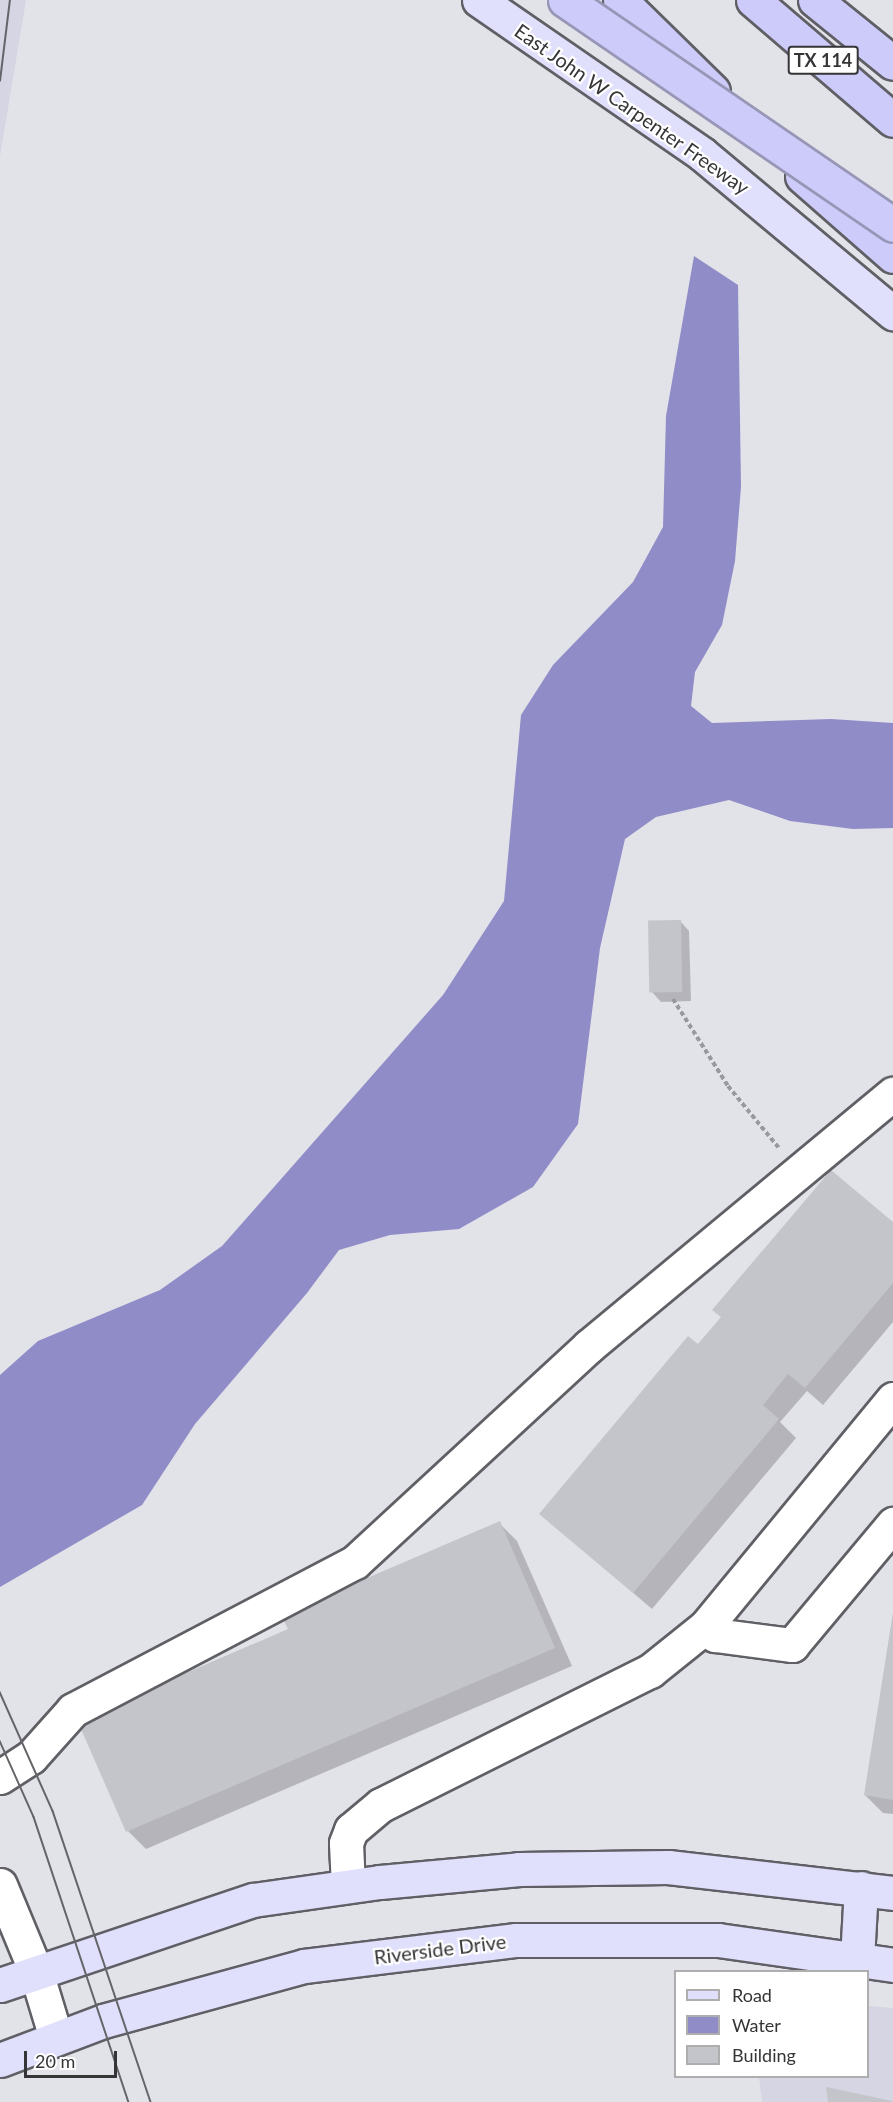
<!DOCTYPE html>
<html>
<head>
<meta charset="utf-8">
<style>
  body { margin:0 }
  #map { position:relative; width:893px; height:2102px; overflow:hidden; background:#e2e2e9; font-family:Lato,sans-serif }
  div>[style] { position:absolute }
  [style*='--x'] { left:calc(var(--x)*1px); top:calc(var(--y)*1px); width:calc(var(--w)*1px); rotate:calc(var(--a)*1deg) }
  .built>* { inset:0; background:#d5d5e3 }
  .water>* { inset:0; background:#908cc7 }
  .shadow>* { inset:0; background:#0003 }
  .building>* { inset:0; background:#c4c4cb; transform-origin:0 0 }
  .path>* { height:4px; margin-top:-2px; transform-origin:0; background:repeating-linear-gradient(90deg,#98989d 0 4.5px,transparent 0 7.5px) }
  .roads { filter:drop-shadow(2px 0 #5f5f65) drop-shadow(-2px 0 #5f5f65) drop-shadow(0 2px #5f5f65) drop-shadow(0 -2px #5f5f65) }
  .minor>* { height:33px; margin:-16.5px; padding:0 16.5px; transform-origin:16.5px; border-radius:16.5px; background:#fff }
  .major>* { height:33px; margin:-16.5px; padding:0 16.5px; transform-origin:16.5px; border-radius:16.5px; background:#e1e0fc }
  .highway>* { height:33px; margin:-16.5px; padding:0 16.5px; transform-origin:16.5px; border-radius:16.5px; background:#cdcbfa }
  .tram>* { height:1.5px; margin:-0.75px; padding:0 0.75px; transform-origin:0.75px; border-radius:0.75px; background:#656569 }
  .bridges { filter:drop-shadow(2px 0 #9896b6) drop-shadow(-2px 0 #9896b6) drop-shadow(0 2px #9896b6) drop-shadow(0 -2px #9896b6) }
  .highway-bridge>* { height:33px; margin:-16.5px; padding:0 16.5px; transform-origin:16.5px; border-radius:16.5px; background:#cdcbfa }
  span { translate:-50% -50%; white-space:nowrap; text-align:center; line-height:1.15; -webkit-text-stroke:4.5px #fff; paint-order:stroke }
  .shield-label span { padding:2px 4px; background:#fff; border:2px solid; border-radius:4px; -webkit-text-stroke-width:0 }
  .shield-label { font-size:18px; color:#353538; font-weight:700 }
  .street-label { font-size:20px; color:#353538 }
  .legend { position:absolute; left:674px; top:1970px; width:195px; height:108px; box-sizing:border-box; background:#fff; border:2px solid #aeaeaf; margin:0; padding:8px 10px; list-style:none; font-size:18px; color:#353538 }
  .legend li { display:flex; align-items:center; gap:12px; height:30px }
  .legend b { width:30px; border:2px solid #aeaeaf }
  .scale { position:absolute; left:24px; top:2051px; width:93px; height:27px; box-sizing:border-box; border:3px solid #353538; border-top:0; padding-left:8px; font-size:18px; line-height:21px; white-space:nowrap; color:#353538; -webkit-text-stroke:4px #fff; paint-order:stroke }
</style>
</head>
<body>
<div id="map">
  <div class="built">
    <i style="clip-path:polygon(0 0,26px 0,0 156px)"></i>
    <i style="clip-path:polygon(868px 2006px,893px 2008px,893px 2102px,762px 2102px,759px 2077px,868px 2076px)"></i>
  </div>
  <div class="water">
    <i style="clip-path:polygon(694px 256px,738px 285px,741px 487px,735px 561px,722px 625px,695px 672px,691px 706px,712px 723px,831px 719px,893px 723px,893px 828px,853px 829px,790px 821px,729px 800px,656px 817px,625px 839px,600px 948px,578px 1124px,533px 1187px,459px 1229px,390px 1235px,339px 1250px,307px 1293px,195px 1424px,142px 1505px,0 1587px,0 1375px,38px 1341px,160px 1290px,222px 1246px,443px 995px,504px 901px,521px 715px,553px 665px,633px 582px,663px 527px,666px 416px)"></i>
  </div>
  <div class="shadow">
    <i style="clip-path:polygon(680px 921px,689px 931px,691px 1001px,661px 1002px,652px 992px)"></i>
    <i style="clip-path:polygon(893px 1224px,893px 1322px,823px 1405px,807px 1391px,780px 1422px,796px 1438px,652px 1609px,541px 1514px,699px 1347px)"></i>
    <i style="clip-path:polygon(499px 1523px,517px 1541px,572px 1666px,146px 1849px,128px 1831px,290px 1630px)"></i>
    <i style="clip-path:polygon(893px 1614px,893px 1814px,883px 1813px,865px 1795px)"></i>
  </div>
  <div class="building">
    <i style="left:681px;top:920px;width:72px;height:33px;rotate:89deg"></i>
    <i style="clip-path:polygon(831px 1170px,893px 1222px,893px 1283px,805px 1388px,788px 1374px,763px 1405px,779px 1419px,633px 1593px,539px 1514px,688px 1336px,698px 1344px,721px 1317px,712px 1310px)"></i>
    <i style="clip-path:polygon(500px 1521px,555px 1648px,126px 1832px,77px 1720px,288px 1629px,281px 1615px)"></i>
    <i style="clip-path:polygon(893px 1613px,893px 1800px,864px 1795px)"></i>
    <i style="clip-path:polygon(826px 2087px,892px 2101px,892px 2102px,828px 2102px)"></i>
  </div>
  <div class="path">
    <i style="--x:673;--y:999;--w:103;--a:57.7"></i>
    <i style="--x:728;--y:1086;--w:80;--a:50.6"></i>
  </div>
  <div class="roads">
    <div class="minor">
      <i style="--x:893;--y:1399;--w:296;--a:129.5"></i>
      <i style="--x:705;--y:1627;--w:13;--a:39"></i>
      <i style="--x:715;--y:1635;--w:78;--a:7.4"></i>
      <i style="--x:792;--y:1645;--w:158;--a:-50.1"></i>
      <i style="--x:0;--y:1777;--w:37;--a:-33"></i>
      <i style="--x:31;--y:1757;--w:63;--a:-48.2"></i>
      <i style="--x:73;--y:1710;--w:318;--a:-27.7"></i>
      <i style="--x:355;--y:1562;--w:318;--a:-42.7"></i>
      <i style="--x:589;--y:1346;--w:395;--a:-39.7"></i>
      <i style="--x:0;--y:1885;--w:94;--a:67.5"></i>
      <i style="--x:36;--y:1972;--w:69;--a:73.1"></i>
      <i style="--x:348;--y:1886;--w:43;--a:-92.7"></i>
      <i style="--x:346;--y:1843;--w:14;--a:-69"></i>
      <i style="--x:351;--y:1830;--w:39;--a:-40"></i>
      <i style="--x:381;--y:1805;--w:301;--a:-26.5"></i>
      <i style="--x:650;--y:1671;--w:70;--a:-38.7"></i>
    </div>
    <div class="major">
      <i style="--x:479;--y:0;--w:271;--a:34.6"></i>
      <i style="--x:702;--y:154;--w:249;--a:39.8"></i>
      <i style="--x:857;--y:1959;--w:71;--a:-86.8"></i>
      <i style="--x:0;--y:1985;--w:267;--a:-18.6"></i>
      <i style="--x:253;--y:1900;--w:128;--a:-8.1"></i>
      <i style="--x:380;--y:1882;--w:140;--a:-5.3"></i>
      <i style="--x:519;--y:1869;--w:149;--a:-0.8"></i>
      <i style="--x:668;--y:1867;--w:226;--a:6.6"></i>
      <i style="--x:0;--y:2060;--w:110;--a:-20.7"></i>
      <i style="--x:103;--y:2021;--w:208;--a:-15.3"></i>
      <i style="--x:304;--y:1966;--w:214;--a:-7"></i>
      <i style="--x:516;--y:1940;--w:202;--a:0"></i>
      <i style="--x:718;--y:1940;--w:177;--a:8.1"></i>
    </div>
    <div class="highway">
      <i style="--x:620;--y:0;--w:130;--a:44.4"></i>
      <i style="--x:753;--y:0;--w:184;--a:40.6"></i>
      <i style="--x:815;--y:0;--w:100;--a:38.9"></i>
      <i style="--x:802;--y:176;--w:121;--a:41.3"></i>
    </div>
  </div>
  <div class="tram">
    <i style="--x:0;--y:81;--w:82;--a:-83"></i>
    <i style="--x:0;--y:1692;--w:130;--a:66"></i>
    <i style="--x:53;--y:1811;--w:307;--a:71.4"></i>
    <i style="--x:0;--y:1741;--w:83;--a:65.9"></i>
    <i style="--x:34;--y:1817;--w:300;--a:71.6"></i>
  </div>
  <div class="bridges">
    <div class="highway-bridge">
      <i style="--x:565;--y:0;--w:398;--a:34.4"></i>
    </div>
  </div>
  <div class="shield-label">
    <span style="left:823px;top:60px">TX 114</span>
  </div>
  <div class="street-label">
    <span style="left:632px;top:109px;rotate:35deg">East John W Carpenter Freeway</span>
    <span style="left:440px;top:1949px;rotate:-7deg">Riverside Drive</span>
  </div>
  <ul class="legend">
  <li><b style="height:8px;background:#e1e0fc"></b>Road</li>
  <li><b style="height:16px;background:#908cc7"></b>Water</li>
  <li><b style="height:16px;background:#c4c4cb"></b>Building</li>
  </ul>
  <div class="scale">20 m</div>
</div>
</body>
</html>
